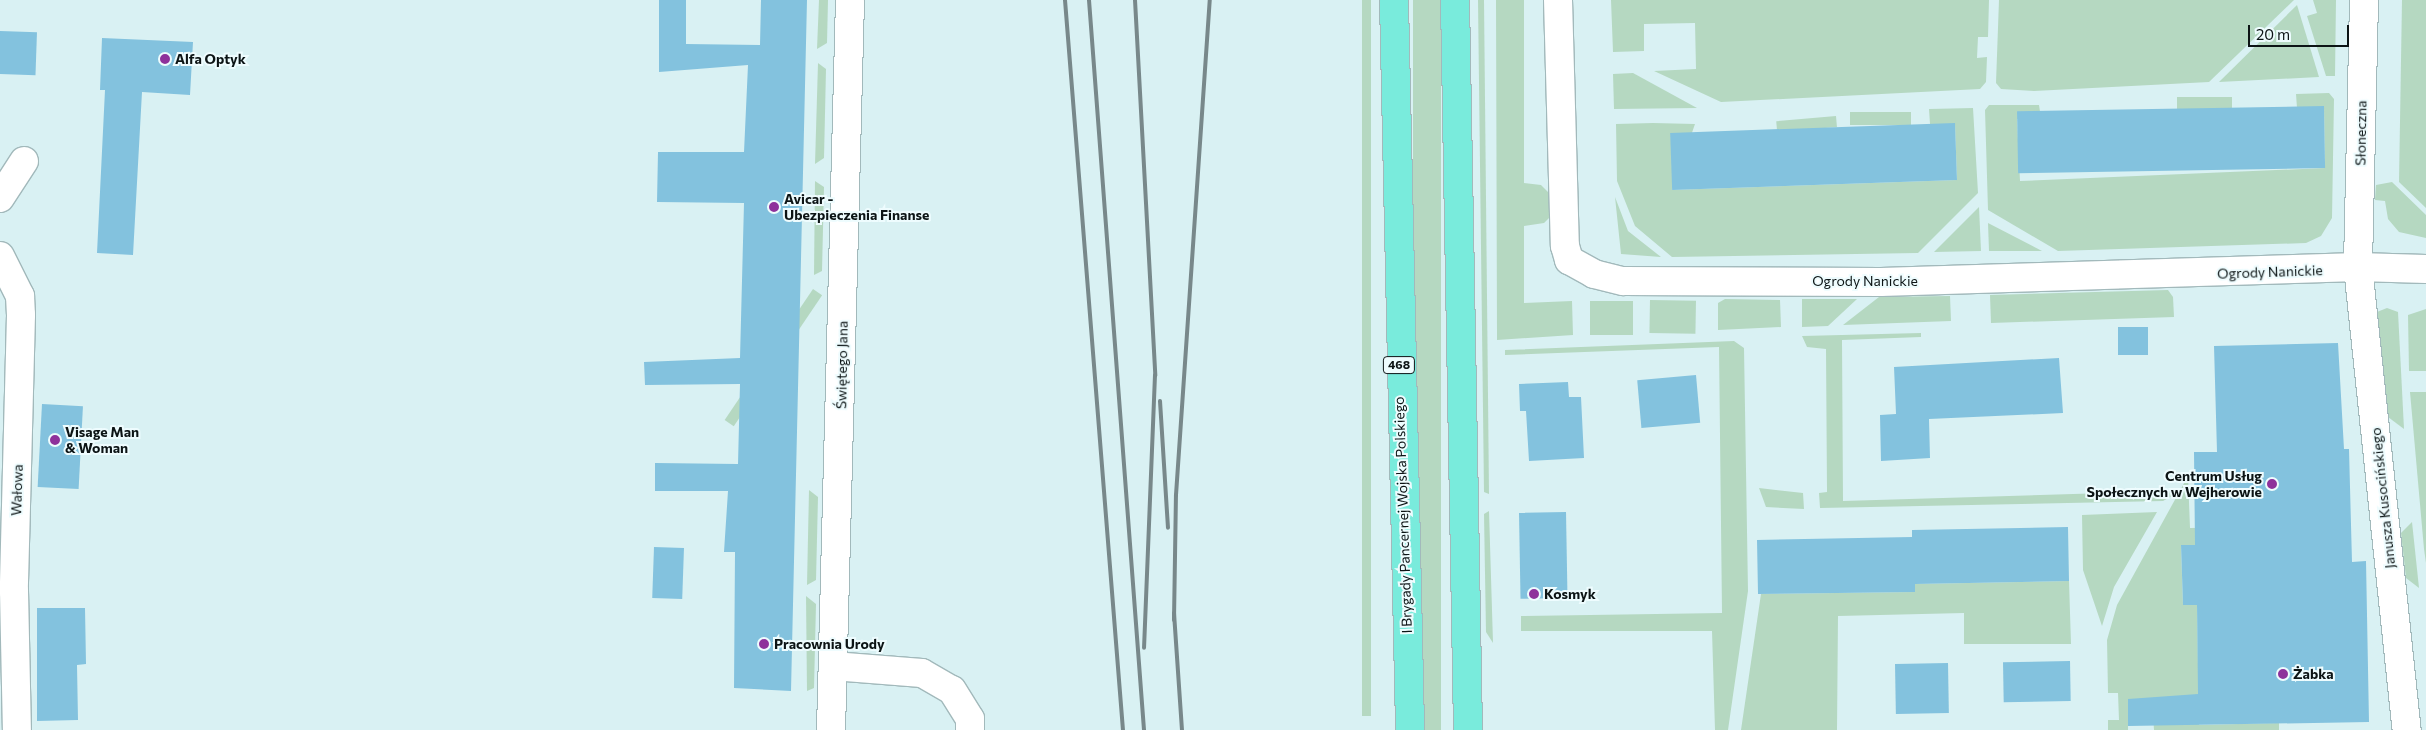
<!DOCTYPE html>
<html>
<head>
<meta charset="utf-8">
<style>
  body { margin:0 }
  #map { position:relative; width:2426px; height:730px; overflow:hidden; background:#d9f1f3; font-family:Commissioner,sans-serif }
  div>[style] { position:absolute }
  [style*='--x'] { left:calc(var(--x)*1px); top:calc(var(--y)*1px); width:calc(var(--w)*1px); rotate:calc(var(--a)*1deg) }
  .green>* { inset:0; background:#b5d8c1; transform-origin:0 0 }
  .building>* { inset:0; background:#83c2de; transform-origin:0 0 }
  .roads { filter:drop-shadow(1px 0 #a2b9bb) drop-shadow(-1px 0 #a2b9bb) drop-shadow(0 1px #a2b9bb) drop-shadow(0 -1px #a2b9bb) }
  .street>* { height:28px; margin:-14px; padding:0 14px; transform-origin:14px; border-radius:14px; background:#fff }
  .secondary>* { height:28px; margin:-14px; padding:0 14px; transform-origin:14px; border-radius:14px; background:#fff }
  .primary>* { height:28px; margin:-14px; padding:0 14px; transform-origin:14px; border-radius:14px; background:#79ebdc }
  .rail>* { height:4px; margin:-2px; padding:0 2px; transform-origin:2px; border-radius:2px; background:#78888a }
  .dots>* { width:14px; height:14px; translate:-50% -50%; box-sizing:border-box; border:2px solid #eefcfe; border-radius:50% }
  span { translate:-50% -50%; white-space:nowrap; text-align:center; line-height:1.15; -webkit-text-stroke:4px #eefcfe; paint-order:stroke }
  .shield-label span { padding:1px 4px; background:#eefcfe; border:1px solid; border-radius:4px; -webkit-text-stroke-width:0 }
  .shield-label { font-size:12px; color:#0c1415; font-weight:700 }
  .poi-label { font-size:14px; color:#0c1415; font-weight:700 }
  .left { translate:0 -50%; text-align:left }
  .right { translate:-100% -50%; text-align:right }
  .street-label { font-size:14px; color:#0c1415 }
  .scale { position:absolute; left:2248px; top:25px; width:101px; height:22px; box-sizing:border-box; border:2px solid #0c1415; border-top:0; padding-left:6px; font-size:15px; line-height:18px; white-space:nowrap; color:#0c1415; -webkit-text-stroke:4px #eefcfe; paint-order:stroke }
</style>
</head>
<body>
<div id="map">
  <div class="green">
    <i style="clip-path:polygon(819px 0,828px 0,827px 43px,817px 49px)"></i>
    <i style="left:1362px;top:0;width:9px;height:716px"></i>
    <i style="left:1413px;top:0;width:28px;height:730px"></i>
    <i style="clip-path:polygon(1478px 0,1484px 0,1489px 494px,1484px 492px)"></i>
    <i style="clip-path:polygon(1496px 0,1524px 0,1524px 183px,1541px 185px,1550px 194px,1551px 216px,1544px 223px,1524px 226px,1524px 303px,1572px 301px,1573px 335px,1497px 340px)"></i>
    <i style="clip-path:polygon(1611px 0,1989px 0,1988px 37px,1978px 37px,1977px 58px,1987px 57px,1986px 82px,1980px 89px,1721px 102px,1654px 71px,1696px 69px,1695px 23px,1644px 24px,1644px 51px,1613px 52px)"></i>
    <i style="clip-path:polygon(1999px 0,2294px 0,2209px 82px,2034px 91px,2001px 89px,1996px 83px)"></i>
    <i style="clip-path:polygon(2313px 0,2336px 0,2335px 76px,2326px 76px,2307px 16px,2317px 13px)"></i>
    <i style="clip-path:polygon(2402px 0,2426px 0,2426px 208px,2399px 182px)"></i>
    <i style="clip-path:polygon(2297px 5px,2319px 77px,2219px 82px)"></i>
    <i style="clip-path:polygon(818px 63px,826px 69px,824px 158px,815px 164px)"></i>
    <i style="clip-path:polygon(1633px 73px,1697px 108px,1614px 109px,1613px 74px)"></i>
    <i style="clip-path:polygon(2329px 93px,2334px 99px,2332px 218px,2321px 236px,2306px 243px,2058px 251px,1988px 210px,1985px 110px,1989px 105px,2039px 105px,2041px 118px,2017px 119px,2020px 181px,2325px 168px,2324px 107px,2297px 108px,2296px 94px)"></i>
    <i style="left:2232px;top:97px;width:14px;height:55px;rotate:90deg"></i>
    <i style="clip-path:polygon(1973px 108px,1978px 193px,1918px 253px,1672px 257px,1635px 226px,1617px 181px,1616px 124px,1653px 123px,1695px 124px,1672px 190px,1957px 180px,1955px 124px,1930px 124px,1929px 109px)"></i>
    <i style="left:1911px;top:112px;width:13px;height:61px;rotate:90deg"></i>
    <i style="left:1836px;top:116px;width:11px;height:60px;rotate:85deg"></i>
    <i style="clip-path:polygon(815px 181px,824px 187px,822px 271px,814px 275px)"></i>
    <i style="clip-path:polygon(2392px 182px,2426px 215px,2426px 238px,2399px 232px,2388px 219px,2385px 201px,2375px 200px,2376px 185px)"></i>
    <i style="clip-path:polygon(1615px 197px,1628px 231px,1661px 257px,1621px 254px)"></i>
    <i style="clip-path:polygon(1979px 207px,1981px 251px,1934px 252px)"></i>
    <i style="clip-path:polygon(1988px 223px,2042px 251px,1989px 251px)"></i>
    <i style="left:813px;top:289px;width:11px;height:158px;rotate:34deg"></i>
    <i style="clip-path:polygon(2168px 290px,2173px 297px,2174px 317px,1991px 323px,1990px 295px)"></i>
    <i style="clip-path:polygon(1950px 296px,1951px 321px,1843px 325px,1879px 297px)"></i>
    <i style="clip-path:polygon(1725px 299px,1780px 300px,1781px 327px,1718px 330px,1718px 303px)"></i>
    <i style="clip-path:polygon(1802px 299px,1857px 299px,1828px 326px,1802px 327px)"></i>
    <i style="left:1650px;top:300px;width:46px;height:33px;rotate:1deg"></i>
    <i style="left:1590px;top:301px;width:43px;height:34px"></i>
    <i style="clip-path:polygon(2387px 308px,2398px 312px,2404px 429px,2388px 417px,2377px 312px)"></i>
    <i style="clip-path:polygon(2426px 309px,2426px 371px,2409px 371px,2408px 315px)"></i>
    <i style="clip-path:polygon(1921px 333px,1921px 337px,1842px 340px,1843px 501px,2172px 491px,2172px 496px,2163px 501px,1820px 508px,1819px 493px,1827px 492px,1826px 349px,1807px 347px,1802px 336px)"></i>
    <i style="clip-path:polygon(1734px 341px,1744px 348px,1748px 591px,1728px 730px,1715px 730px,1712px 631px,1521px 631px,1521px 616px,1722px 613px,1719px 347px,1505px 355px,1505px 350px)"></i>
    <i style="clip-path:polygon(2410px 392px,2426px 392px,2426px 563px,2424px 549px)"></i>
    <i style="clip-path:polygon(2188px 476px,2190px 528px,2312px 526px,2314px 562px,2181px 546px,2183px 605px,2197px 605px,2199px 725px,2279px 723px,2279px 730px,2154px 730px,2152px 698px,2128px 700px,2128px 730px,2108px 730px,2108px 720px,2119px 720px,2118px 693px,2108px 693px,2107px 640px,2117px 605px)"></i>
    <i style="clip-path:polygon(1759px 488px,1803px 493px,1804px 509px,1766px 507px)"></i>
    <i style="clip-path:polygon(809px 490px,818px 497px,816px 580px,807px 585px)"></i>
    <i style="clip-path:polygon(1489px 511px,1493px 643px,1486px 632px,1484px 514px)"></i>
    <i style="clip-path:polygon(2157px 512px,2114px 587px,2102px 626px,2083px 570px,2082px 515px)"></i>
    <i style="clip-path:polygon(2412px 522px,2419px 588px,2406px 578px,2401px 533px)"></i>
    <i style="clip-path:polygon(2069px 581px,2071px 644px,1964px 644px,1964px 613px,1838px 616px,1837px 730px,1741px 730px,1761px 594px,1915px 592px,1915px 584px)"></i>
    <i style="clip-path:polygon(806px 596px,816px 604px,814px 688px,807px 691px)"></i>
  </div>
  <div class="building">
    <i style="clip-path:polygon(659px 0,686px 0,686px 44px,760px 45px,761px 0,807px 0,791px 691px,734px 688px,735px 552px,724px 552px,728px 491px,655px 491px,655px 463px,738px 464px,740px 384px,645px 385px,644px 362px,740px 358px,744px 203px,657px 202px,658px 152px,744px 152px,748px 65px,659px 72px)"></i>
    <i style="left:0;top:31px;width:37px;height:43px;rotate:2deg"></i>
    <i style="clip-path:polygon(102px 38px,193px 42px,190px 95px,142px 92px,133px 255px,97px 253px,105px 90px,100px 90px)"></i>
    <i style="left:2324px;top:106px;width:62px;height:307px;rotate:89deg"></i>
    <i style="left:1955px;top:123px;width:57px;height:285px;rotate:88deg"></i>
    <i style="left:2148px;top:327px;width:28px;height:30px;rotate:90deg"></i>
    <i style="clip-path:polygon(2338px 343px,2344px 449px,2349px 449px,2352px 562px,2366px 561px,2369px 722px,2128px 726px,2128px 699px,2198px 694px,2197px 605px,2183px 605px,2181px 545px,2195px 545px,2194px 452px,2217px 452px,2214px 346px)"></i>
    <i style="clip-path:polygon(2059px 358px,2063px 413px,1929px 419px,1930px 458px,1881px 461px,1880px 415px,1896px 414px,1894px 367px)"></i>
    <i style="left:1696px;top:375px;width:48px;height:59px;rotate:85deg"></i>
    <i style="clip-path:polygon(1568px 382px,1569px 397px,1581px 397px,1584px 458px,1529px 461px,1526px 411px,1520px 411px,1519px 384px)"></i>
    <i style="left:42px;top:404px;width:41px;height:83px;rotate:3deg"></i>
    <i style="left:1566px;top:512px;width:86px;height:47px;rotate:89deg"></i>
    <i style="clip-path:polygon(2068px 527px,2069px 581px,1915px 584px,1915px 592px,1758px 594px,1757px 540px,1912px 537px,1912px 530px)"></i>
    <i style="left:654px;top:547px;width:30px;height:51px;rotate:2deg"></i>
    <i style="clip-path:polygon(37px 608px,85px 608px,86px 664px,77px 665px,78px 720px,37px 721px)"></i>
    <i style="left:2070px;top:661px;width:40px;height:67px;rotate:89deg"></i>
    <i style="left:1948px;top:663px;width:50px;height:53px;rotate:89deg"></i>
  </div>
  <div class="roads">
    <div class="street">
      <i style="--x:1558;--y:0;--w:246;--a:88.4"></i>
      <i style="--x:1565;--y:246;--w:15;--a:74"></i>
      <i style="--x:1569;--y:260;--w:29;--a:29"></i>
      <i style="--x:1594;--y:274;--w:30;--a:14"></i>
      <i style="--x:1623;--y:281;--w:258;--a:0.2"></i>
      <i style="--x:1881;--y:282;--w:477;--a:-1.8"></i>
      <i style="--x:2358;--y:267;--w:68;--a:1.7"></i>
      <i style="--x:2364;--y:0;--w:267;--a:91.3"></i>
      <i style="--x:2358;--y:267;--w:466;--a:84"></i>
      <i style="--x:0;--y:198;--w:44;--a:-57"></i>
      <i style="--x:0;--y:256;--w:45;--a:63.4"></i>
      <i style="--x:20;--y:296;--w:19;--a:87"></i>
      <i style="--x:21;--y:315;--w:276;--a:91.5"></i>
      <i style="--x:14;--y:591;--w:139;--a:88.8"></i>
      <i style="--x:833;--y:666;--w:89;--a:4.5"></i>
      <i style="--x:922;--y:673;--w:34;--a:30"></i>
      <i style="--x:952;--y:690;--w:34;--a:58"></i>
      <i style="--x:970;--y:719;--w:11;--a:90"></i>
    </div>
    <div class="secondary">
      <i style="--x:831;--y:730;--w:730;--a:-88.51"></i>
    </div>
    <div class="primary">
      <i style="--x:1394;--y:0;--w:730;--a:88.74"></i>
      <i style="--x:1455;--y:0;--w:730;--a:88.98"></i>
    </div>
  </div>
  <div class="rail">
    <i style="--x:1065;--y:0;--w:732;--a:85.46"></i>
    <i style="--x:1089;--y:0;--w:732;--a:85.69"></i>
    <i style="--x:1135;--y:0;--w:376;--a:86.9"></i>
    <i style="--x:1155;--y:375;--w:273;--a:92.3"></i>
    <i style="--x:1160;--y:401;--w:127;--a:86.4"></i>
    <i style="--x:1174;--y:613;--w:117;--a:86.1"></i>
    <i style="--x:1174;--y:620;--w:125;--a:-89.1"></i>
    <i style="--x:1176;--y:495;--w:496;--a:-86.1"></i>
  </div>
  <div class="dots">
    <i style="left:165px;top:59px;background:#8e319b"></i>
    <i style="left:774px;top:207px;background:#8e319b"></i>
    <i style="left:55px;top:440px;background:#8e319b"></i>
    <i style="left:2272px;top:484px;background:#8e319b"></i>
    <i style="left:1534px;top:594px;background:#8e319b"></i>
    <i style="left:764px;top:644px;background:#8e319b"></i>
    <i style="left:2283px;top:674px;background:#8e319b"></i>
  </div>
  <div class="shield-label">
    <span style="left:1399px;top:365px">468</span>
  </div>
  <div class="poi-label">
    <span class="left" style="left:175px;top:59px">Alfa Optyk</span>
    <span class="left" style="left:784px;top:207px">Avicar -<br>Ubezpieczenia Finanse</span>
    <span class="left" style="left:65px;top:440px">Visage Man<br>&amp; Woman</span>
    <span class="right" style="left:2262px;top:484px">Centrum Usług<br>Społecznych w Wejherowie</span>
    <span class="left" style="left:1544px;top:594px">Kosmyk</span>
    <span class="left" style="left:774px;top:644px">Pracownia Urody</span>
    <span class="left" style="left:2293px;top:674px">Żabka</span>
  </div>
  <div class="street-label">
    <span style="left:2361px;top:133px;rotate:-89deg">Słoneczna</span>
    <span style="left:2270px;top:272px;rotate:-2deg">Ogrody Nanickie</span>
    <span style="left:1865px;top:281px">Ogrody Nanickie</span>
    <span style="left:842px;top:365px;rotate:-89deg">Świętego Jana</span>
    <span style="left:17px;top:490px;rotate:-88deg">Wałowa</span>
    <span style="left:2383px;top:498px;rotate:-96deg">Janusza Kusocińskiego</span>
    <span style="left:1403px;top:515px;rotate:-92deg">I Brygady Pancernej Wojska Polskiego</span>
  </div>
  <div class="scale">20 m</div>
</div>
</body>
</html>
